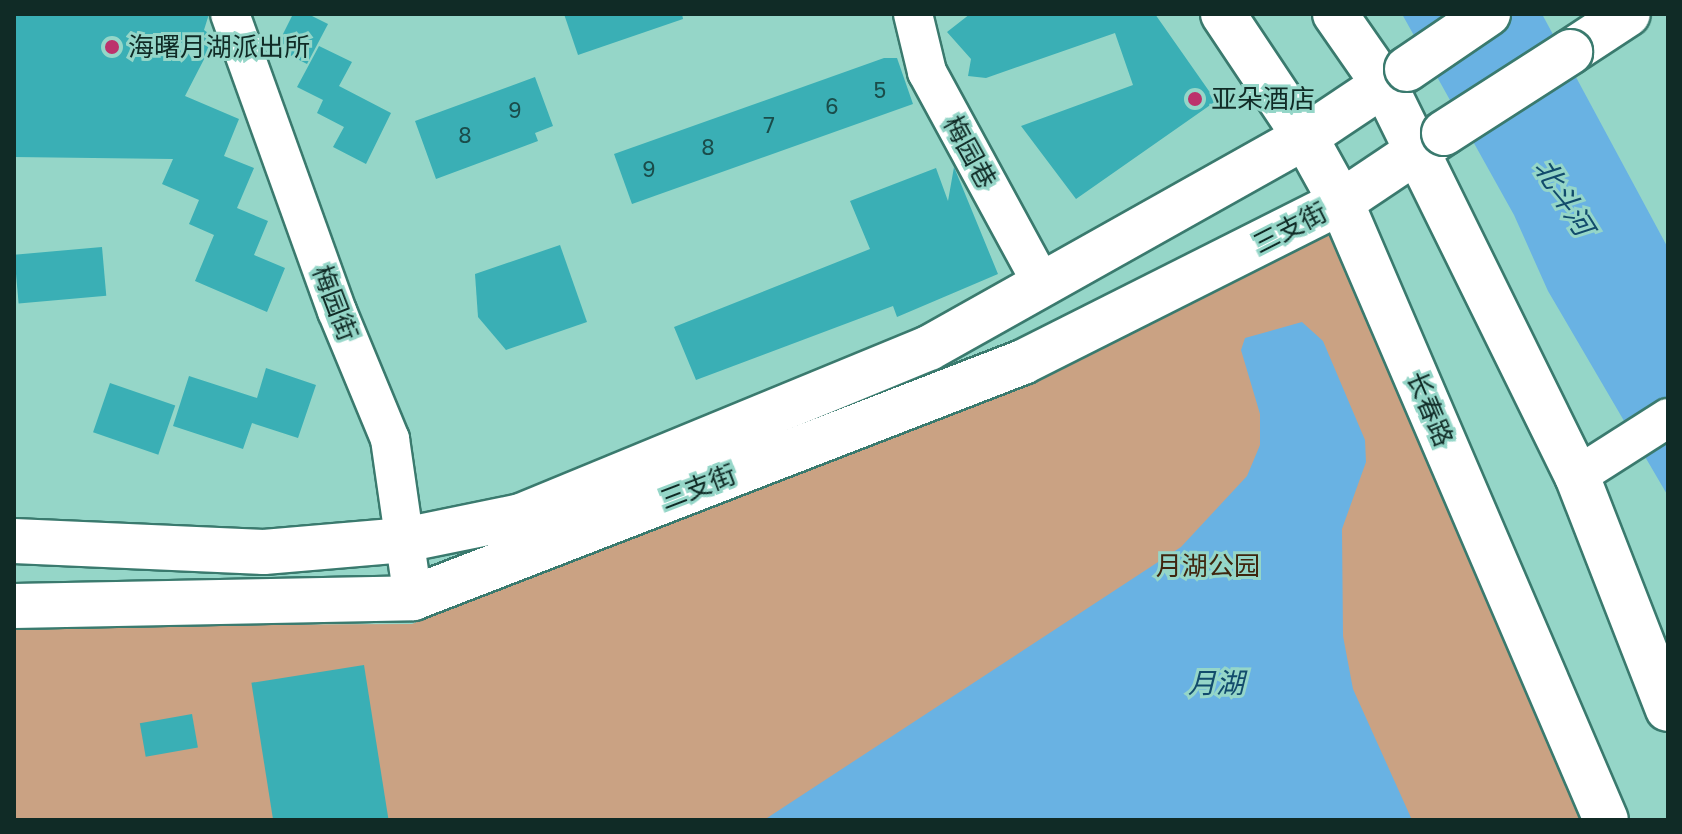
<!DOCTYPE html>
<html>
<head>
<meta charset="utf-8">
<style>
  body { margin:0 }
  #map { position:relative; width:1682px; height:834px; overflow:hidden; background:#95d6c8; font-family:"Golos Text","Noto Sans SC",sans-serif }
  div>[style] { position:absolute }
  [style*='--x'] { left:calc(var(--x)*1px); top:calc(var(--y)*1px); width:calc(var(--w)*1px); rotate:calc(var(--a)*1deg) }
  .green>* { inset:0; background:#caa283 }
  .water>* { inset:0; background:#69b2e3 }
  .building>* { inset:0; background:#3aafb5; transform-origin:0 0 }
  .roads { filter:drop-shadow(2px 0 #3a7a6e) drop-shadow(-2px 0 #3a7a6e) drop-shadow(0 2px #3a7a6e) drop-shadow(0 -2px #3a7a6e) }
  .minor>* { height:38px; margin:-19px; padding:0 19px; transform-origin:19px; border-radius:19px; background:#fff }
  .major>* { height:44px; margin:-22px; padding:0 22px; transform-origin:22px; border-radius:22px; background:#fff }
  .bridges { filter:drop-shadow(2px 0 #3a7a6e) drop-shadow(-2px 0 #3a7a6e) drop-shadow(0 2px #3a7a6e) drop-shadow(0 -2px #3a7a6e) }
  .major-bridge>* { height:44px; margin:-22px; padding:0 22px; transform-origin:22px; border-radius:22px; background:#fff }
  .dots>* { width:22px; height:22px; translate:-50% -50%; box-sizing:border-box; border:4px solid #95d6c8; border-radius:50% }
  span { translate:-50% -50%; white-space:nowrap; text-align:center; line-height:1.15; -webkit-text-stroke:6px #95d6c8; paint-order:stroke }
  .number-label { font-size:22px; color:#1a4c4a }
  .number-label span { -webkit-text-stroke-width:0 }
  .poi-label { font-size:26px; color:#102b26 }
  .left { translate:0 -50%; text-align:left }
  .street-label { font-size:26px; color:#102b26 }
  .park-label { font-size:26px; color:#3f250e }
  .water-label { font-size:28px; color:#124b6c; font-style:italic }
  .frame { position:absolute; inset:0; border:16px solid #102b26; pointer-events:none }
</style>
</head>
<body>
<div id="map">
  <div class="green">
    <i style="clip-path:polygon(1337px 231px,1487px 571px,1580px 820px,14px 820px,14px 626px,412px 624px,922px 416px)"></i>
  </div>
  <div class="water">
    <i style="clip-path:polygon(1402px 14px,1542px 14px,1668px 248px,1668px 496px,1548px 291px,1514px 215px)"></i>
    <i style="clip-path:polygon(1302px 322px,1323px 341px,1365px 440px,1366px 462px,1342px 529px,1343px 636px,1353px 689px,1412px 820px,764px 820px,1181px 547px,1247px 476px,1260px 445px,1260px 414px,1241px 350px,1245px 338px)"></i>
  </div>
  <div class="building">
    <i style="clip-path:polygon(14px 14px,209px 14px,204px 30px,215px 38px,185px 96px,239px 119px,224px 156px,254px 168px,237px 208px,268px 221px,254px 255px,285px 268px,267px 312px,195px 281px,214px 235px,189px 224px,199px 200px,162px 184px,173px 159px,14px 157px)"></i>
    <i style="clip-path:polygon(293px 14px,308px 14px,328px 24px,307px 64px,276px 48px)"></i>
    <i style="clip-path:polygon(564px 14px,682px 14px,683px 19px,578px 55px)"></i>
    <i style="clip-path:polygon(970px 14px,1155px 14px,1216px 101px,1076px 199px,1021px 126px,1133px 85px,1115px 33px,986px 78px,968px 76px,971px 59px,947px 32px)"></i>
    <i style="clip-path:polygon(319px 46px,352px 62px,339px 86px,391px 113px,366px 164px,333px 147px,344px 127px,317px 113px,323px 100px,297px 87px)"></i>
    <i style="clip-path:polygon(884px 58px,897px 58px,913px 104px,632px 204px,614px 154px)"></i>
    <i style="clip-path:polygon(535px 77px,553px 126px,535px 133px,538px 141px,436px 179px,415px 121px)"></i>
    <i style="clip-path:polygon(954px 167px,998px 274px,897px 317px,893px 306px,696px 380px,674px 327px,870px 249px,850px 201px,936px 168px,948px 201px)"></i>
    <i style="clip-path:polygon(560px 245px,587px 322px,506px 350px,478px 317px,475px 274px)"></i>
    <i style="left:102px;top:247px;width:49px;height:88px;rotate:85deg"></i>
    <i style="clip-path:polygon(266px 368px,316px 385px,298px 438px,252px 423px,243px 449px,173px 426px,189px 376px,257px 398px)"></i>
    <i style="left:110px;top:383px;width:69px;height:52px;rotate:19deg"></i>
    <i style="left:364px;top:665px;width:157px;height:114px;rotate:81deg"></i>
    <i style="left:192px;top:714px;width:34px;height:53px;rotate:80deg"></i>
  </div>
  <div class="roads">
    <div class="minor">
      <i style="--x:230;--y:14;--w:316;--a:70.2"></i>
      <i style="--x:337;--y:311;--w:139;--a:67.5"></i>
      <i style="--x:390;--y:439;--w:161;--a:81.8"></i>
      <i style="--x:913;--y:14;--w:60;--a:76.4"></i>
      <i style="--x:927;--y:72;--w:241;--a:61.5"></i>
      <i style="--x:1577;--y:476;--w:108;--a:-32.5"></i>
    </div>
    <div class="major">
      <i style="--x:1223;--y:14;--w:148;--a:56.3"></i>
      <i style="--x:1305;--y:137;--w:74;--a:61"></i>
      <i style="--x:1341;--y:202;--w:672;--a:66.79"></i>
      <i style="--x:1335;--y:14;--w:88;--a:55.2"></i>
      <i style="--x:1385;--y:86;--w:435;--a:63.8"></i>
      <i style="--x:1577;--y:476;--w:250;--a:68.7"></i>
      <i style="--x:1570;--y:52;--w:69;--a:-33.2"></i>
      <i style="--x:14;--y:541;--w:250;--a:2.5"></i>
      <i style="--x:264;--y:552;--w:141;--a:-4.9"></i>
      <i style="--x:404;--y:540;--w:119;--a:-11.6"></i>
      <i style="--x:521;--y:516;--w:441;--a:-22.4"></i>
      <i style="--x:929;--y:348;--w:431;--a:-29.3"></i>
      <i style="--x:1305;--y:137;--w:123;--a:-33.7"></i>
      <i style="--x:14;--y:606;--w:399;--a:-1.1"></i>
      <i style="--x:413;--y:598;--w:654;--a:-21.15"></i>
      <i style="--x:1023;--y:362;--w:356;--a:-26.7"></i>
      <i style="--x:1341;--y:202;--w:124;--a:-33.8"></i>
    </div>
  </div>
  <div class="bridges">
    <div class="major-bridge">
      <i style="--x:1407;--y:69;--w:98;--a:-34.2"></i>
      <i style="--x:1444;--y:133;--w:150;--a:-32.7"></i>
    </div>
  </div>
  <div class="dots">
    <i style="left:112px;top:47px;background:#bc326c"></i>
    <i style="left:1195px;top:99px;background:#bc326c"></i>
  </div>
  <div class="number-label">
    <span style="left:880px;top:90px">5</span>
    <span style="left:832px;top:106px">6</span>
    <span style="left:515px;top:110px">9</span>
    <span style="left:769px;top:125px">7</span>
    <span style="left:465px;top:135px">8</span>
    <span style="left:708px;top:147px">8</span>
    <span style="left:649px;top:169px">9</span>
  </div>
  <div class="poi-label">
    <span class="left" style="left:128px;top:47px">海曙月湖派出所</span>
    <span class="left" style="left:1211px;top:99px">亚朵酒店</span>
  </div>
  <div class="street-label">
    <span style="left:970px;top:152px;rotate:61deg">梅园巷</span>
    <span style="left:1290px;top:228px;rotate:-27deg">三支街</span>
    <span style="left:335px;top:303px;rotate:69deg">梅园街</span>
    <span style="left:1430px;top:409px;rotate:67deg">长春路</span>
    <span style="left:698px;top:487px;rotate:-21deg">三支街</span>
  </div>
  <div class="park-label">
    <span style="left:1208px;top:566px">月湖公园</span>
  </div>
  <div class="water-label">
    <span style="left:1564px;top:197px;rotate:58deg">北斗河</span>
    <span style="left:1216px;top:683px">月湖</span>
  </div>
  <div class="frame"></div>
</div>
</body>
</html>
